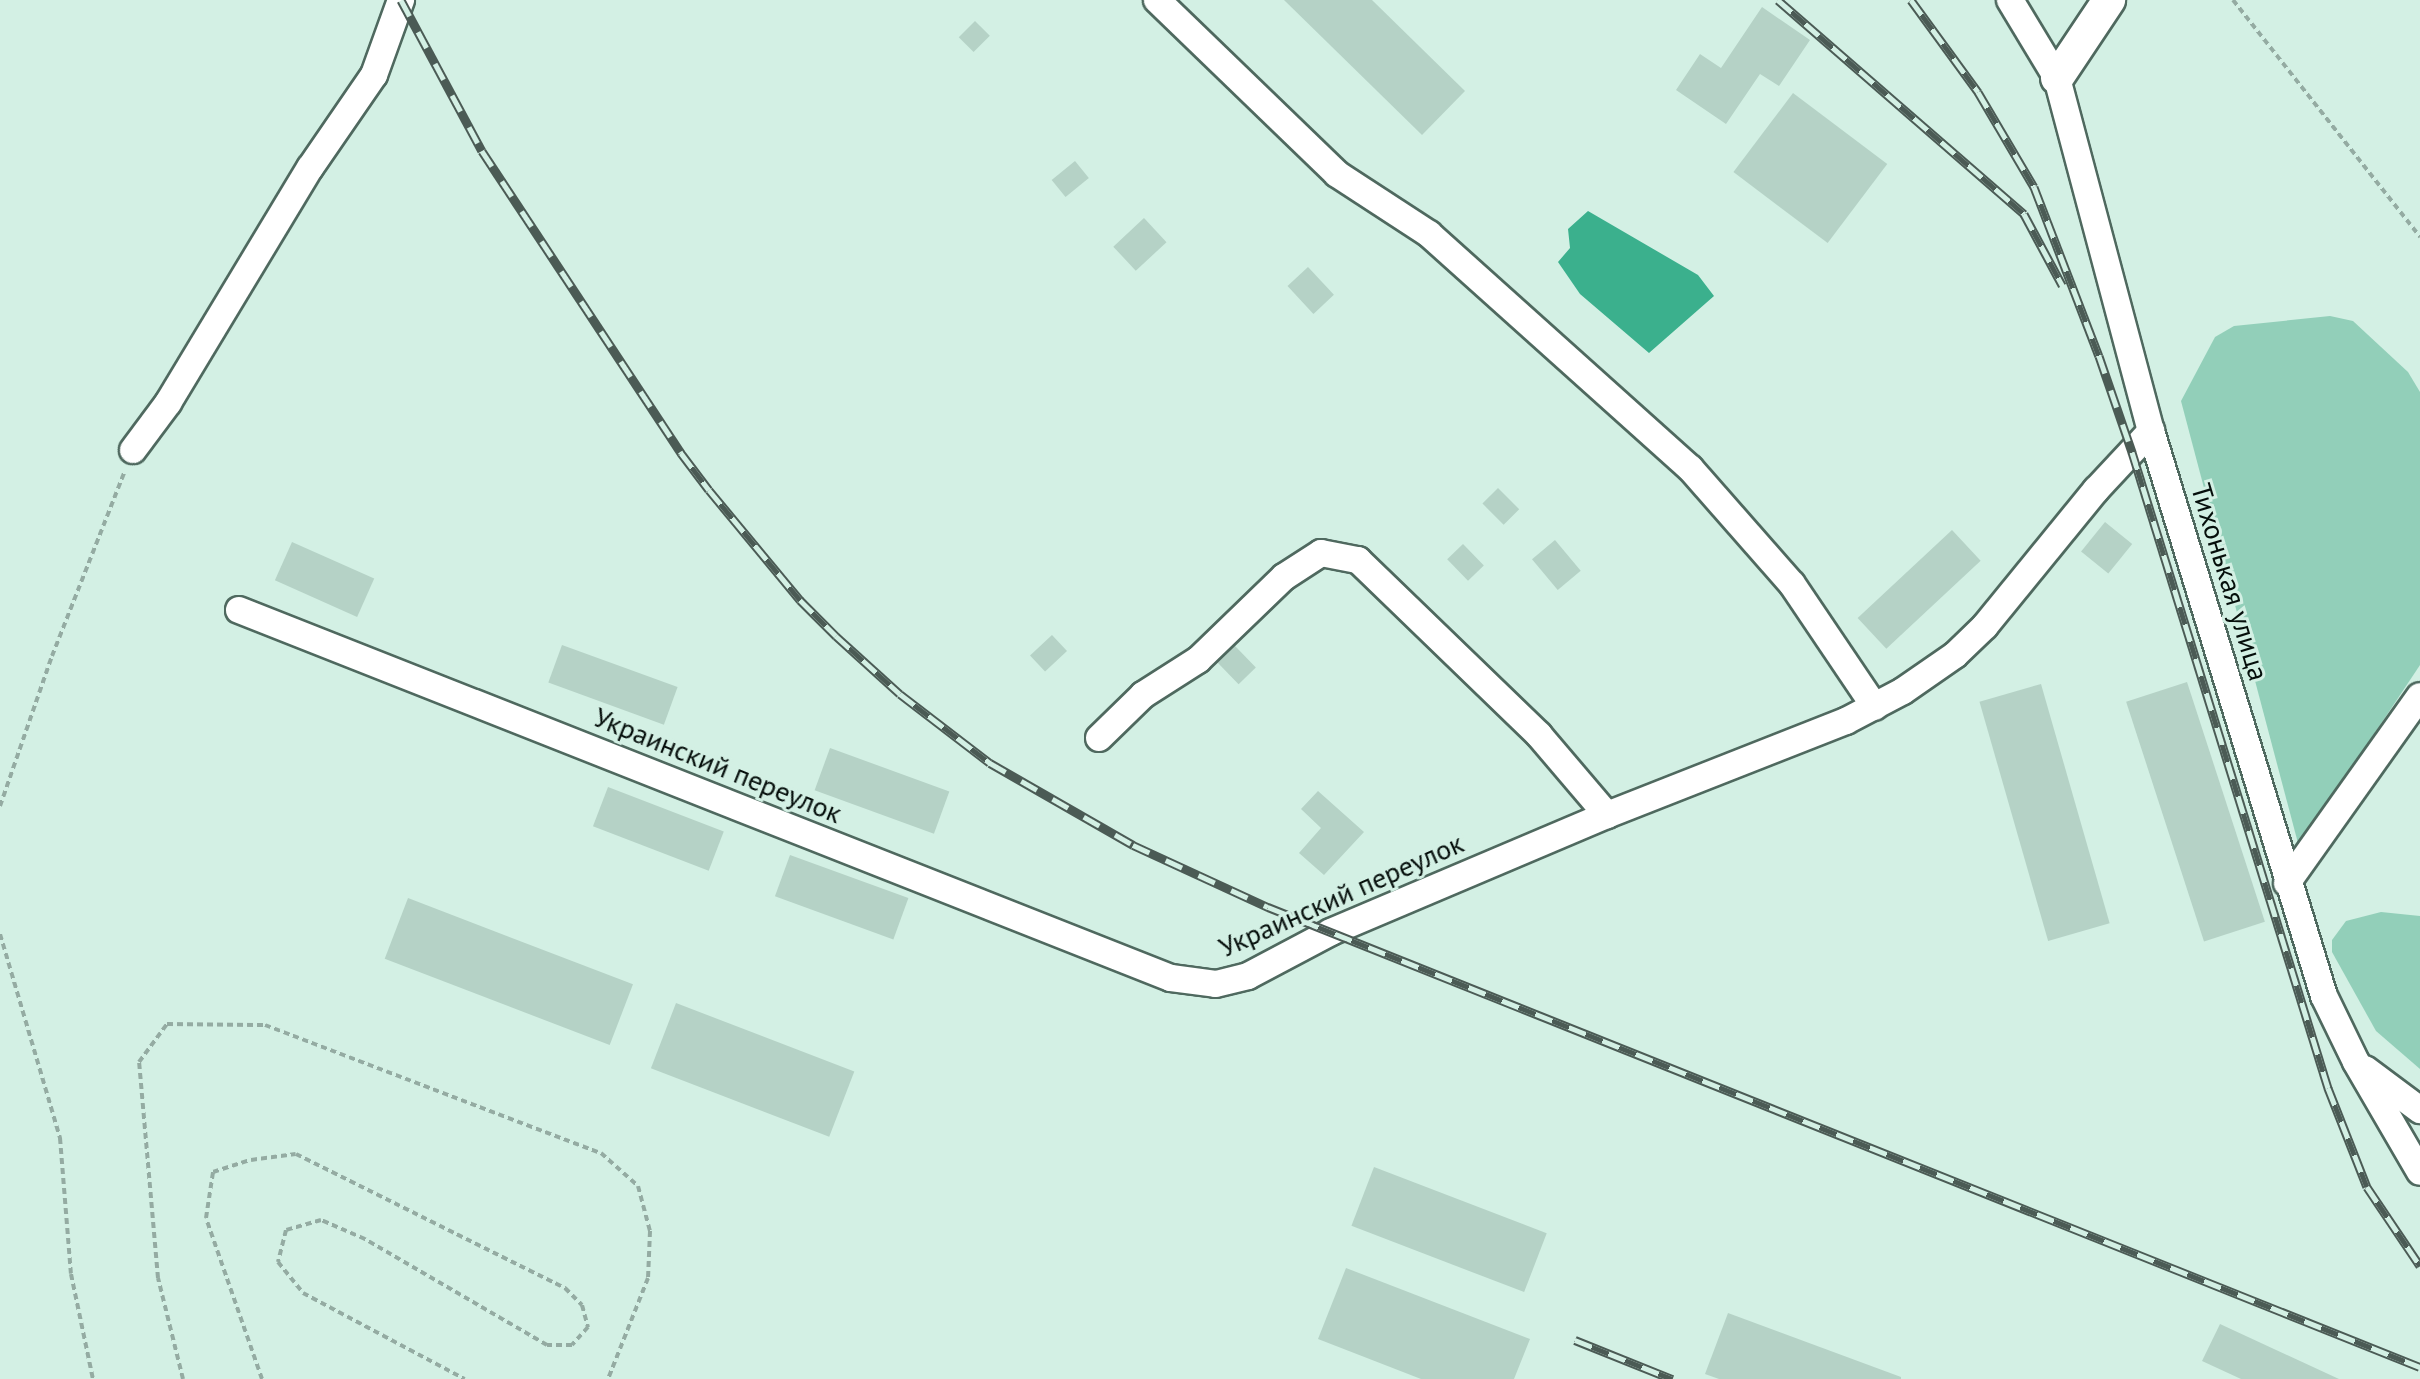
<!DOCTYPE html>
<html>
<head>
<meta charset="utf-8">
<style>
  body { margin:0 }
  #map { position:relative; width:2420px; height:1379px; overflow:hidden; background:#d3f0e4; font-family:"PT Sans",sans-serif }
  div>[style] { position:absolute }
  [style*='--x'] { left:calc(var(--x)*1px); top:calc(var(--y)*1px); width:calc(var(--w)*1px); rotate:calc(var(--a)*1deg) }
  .green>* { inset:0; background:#92cfb9 }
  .water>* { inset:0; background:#3bb08d }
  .building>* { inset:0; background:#b5d2c6; transform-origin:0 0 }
  .path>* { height:4px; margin-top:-2px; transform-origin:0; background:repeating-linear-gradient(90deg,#94aba2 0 6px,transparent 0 10px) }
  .roads { filter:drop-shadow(2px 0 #4f695f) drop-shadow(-2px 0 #4f695f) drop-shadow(0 2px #4f695f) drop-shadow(0 -2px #4f695f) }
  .minor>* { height:26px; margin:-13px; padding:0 13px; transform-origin:13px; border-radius:13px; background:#fff }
  .major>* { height:32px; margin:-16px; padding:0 16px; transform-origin:16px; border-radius:16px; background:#fff }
  .rail>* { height:9px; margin-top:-4.5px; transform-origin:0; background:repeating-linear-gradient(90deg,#d3f0e4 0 18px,#4b5b55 0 36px); box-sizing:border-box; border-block:2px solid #4b5b55 }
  span { translate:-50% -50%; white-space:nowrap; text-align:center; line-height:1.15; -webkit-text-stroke:6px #d3f0e4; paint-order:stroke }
  .street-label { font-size:28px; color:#050e0b }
</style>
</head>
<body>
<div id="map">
  <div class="green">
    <i style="clip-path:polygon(2330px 316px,2353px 321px,2408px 372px,2420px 392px,2420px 665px,2299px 847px,2181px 401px,2215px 337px,2234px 326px)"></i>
    <i style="clip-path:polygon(2381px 912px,2420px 916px,2420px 1069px,2376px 1031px,2332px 952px,2332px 940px,2346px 921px)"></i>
  </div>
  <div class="water">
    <i style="clip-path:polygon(1588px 211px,1698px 275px,1714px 296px,1649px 353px,1580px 294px,1558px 262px,1570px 248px,1568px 229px)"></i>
  </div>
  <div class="building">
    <i style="clip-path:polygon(1284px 0,1372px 0,1465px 91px,1422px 135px)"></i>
    <i style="clip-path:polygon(1762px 7px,1810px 40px,1779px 86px,1760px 74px,1726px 124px,1676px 90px,1700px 54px,1721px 68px)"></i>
    <i style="left:975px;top:21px;width:21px;height:23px;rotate:45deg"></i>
    <i style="left:1793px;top:93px;width:118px;height:99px;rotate:37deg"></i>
    <i style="left:1075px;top:161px;width:22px;height:30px;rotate:51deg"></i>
    <i style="left:1144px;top:218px;width:33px;height:42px;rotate:47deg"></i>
    <i style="left:1308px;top:267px;width:38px;height:28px;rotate:47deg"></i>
    <i style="left:1498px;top:488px;width:30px;height:22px;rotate:45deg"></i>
    <i style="left:2105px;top:522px;width:35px;height:38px;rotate:39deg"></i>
    <i style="left:1952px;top:530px;width:42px;height:129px;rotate:47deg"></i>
    <i style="left:1555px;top:540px;width:40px;height:30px;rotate:50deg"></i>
    <i style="left:292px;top:542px;width:90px;height:42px;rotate:24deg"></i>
    <i style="left:1463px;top:544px;width:30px;height:22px;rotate:46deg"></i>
    <i style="left:1052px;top:635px;width:22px;height:30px;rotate:47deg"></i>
    <i style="left:562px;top:645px;width:123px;height:40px;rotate:20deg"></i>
    <i style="left:1235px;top:646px;width:30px;height:24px;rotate:46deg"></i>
    <i style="left:2187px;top:682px;width:252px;height:64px;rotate:72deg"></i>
    <i style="left:2041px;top:684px;width:249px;height:64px;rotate:74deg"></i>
    <i style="left:830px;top:748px;width:127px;height:45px;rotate:20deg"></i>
    <i style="left:608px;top:787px;width:124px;height:42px;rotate:21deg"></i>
    <i style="clip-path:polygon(1318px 791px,1364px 832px,1324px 875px,1299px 853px,1321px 828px,1301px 809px)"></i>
    <i style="left:790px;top:855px;width:126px;height:44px;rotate:20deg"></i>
    <i style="left:408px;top:898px;width:241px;height:65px;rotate:21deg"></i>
    <i style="left:676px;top:1003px;width:191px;height:70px;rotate:21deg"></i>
    <i style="left:1374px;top:1167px;width:185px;height:63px;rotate:21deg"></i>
    <i style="clip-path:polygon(1346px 1268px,1530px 1339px,1514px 1379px,1421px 1379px,1318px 1339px)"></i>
    <i style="clip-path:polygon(1728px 1313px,1901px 1377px,1901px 1379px,1719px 1379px,1705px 1374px)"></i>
    <i style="clip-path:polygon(2220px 1324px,2339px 1379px,2241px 1379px,2202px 1361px)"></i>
  </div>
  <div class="path">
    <i style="--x:2233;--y:0;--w:302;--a:51.7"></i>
    <i style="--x:0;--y:806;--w:159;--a:-70.9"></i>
    <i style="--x:52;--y:656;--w:199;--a:-68.5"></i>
    <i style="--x:0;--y:934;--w:213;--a:73.6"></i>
    <i style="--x:60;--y:1138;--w:136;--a:85.4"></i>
    <i style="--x:71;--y:1274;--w:107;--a:78.2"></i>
    <i style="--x:183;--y:1379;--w:104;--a:-103.9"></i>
    <i style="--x:158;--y:1278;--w:217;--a:-95"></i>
    <i style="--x:139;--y:1062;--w:47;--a:-53.6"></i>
    <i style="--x:167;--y:1024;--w:98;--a:0.6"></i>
    <i style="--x:265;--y:1025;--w:360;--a:20.9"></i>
    <i style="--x:601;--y:1153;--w:50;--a:41.7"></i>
    <i style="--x:638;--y:1186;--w:47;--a:75.1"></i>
    <i style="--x:650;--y:1231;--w:47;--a:92.4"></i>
    <i style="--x:648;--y:1278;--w:109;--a:111.6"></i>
    <i style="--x:262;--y:1379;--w:170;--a:-109.2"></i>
    <i style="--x:206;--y:1218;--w:47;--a:-81.3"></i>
    <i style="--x:213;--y:1172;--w:40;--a:-18"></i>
    <i style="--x:251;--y:1160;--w:45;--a:-7.6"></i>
    <i style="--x:296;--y:1154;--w:301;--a:26.5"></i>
    <i style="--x:565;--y:1288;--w:24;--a:45"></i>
    <i style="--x:582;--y:1305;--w:23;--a:75"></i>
    <i style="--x:588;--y:1327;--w:24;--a:132"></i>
    <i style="--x:572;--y:1345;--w:25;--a:180"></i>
    <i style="--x:547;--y:1345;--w:211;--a:-149.8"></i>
    <i style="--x:365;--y:1239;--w:48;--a:-156.6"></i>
    <i style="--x:321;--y:1220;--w:36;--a:164"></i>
    <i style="--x:286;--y:1230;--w:33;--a:104"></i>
    <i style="--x:278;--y:1262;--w:40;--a:51"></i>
    <i style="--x:303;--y:1293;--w:183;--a:28"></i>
  </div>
  <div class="roads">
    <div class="minor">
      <i style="--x:1157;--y:0;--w:250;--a:44"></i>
      <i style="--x:1337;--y:174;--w:110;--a:33.1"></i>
      <i style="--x:1429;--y:234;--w:351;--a:41.9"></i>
      <i style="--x:1690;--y:468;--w:154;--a:48.7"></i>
      <i style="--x:1792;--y:584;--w:148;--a:56"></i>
      <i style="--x:2010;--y:0;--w:91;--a:58.9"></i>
      <i style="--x:2057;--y:78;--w:365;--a:75.1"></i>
      <i style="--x:2151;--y:431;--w:591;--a:72.98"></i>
      <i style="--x:2324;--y:996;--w:73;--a:64.1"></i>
      <i style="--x:2356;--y:1062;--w:127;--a:59.8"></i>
      <i style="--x:133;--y:450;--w:59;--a:-53.3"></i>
      <i style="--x:168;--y:403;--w:275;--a:-58.9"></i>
      <i style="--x:310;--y:168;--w:113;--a:-55.5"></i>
      <i style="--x:374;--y:75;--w:80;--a:-70.2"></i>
      <i style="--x:239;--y:610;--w:1002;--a:21.55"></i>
      <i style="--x:1171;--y:978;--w:45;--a:7.6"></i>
      <i style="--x:1216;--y:984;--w:33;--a:-14"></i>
      <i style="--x:1248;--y:976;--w:94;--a:-27.9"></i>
      <i style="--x:1331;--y:932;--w:300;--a:-23"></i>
      <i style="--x:1607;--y:815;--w:257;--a:-21.5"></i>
      <i style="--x:1846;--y:721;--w:64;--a:-27.8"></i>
      <i style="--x:1903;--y:691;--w:63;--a:-34.7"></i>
      <i style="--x:1955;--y:655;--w:42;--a:-44"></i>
      <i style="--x:1985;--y:626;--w:176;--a:-50.8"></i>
      <i style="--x:2096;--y:490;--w:81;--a:-47"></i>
      <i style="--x:1099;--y:738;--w:62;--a:-44.3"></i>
      <i style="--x:1143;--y:695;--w:65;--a:-32.5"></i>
      <i style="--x:1198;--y:660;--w:120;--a:-44"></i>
      <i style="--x:1284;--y:577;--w:44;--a:-33"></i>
      <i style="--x:1321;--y:553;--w:38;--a:11"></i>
      <i style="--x:1358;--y:560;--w:252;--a:44"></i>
      <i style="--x:1539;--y:735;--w:105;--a:49.6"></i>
      <i style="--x:2287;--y:883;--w:229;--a:-54.6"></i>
      <i style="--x:2365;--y:1069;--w:69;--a:36.7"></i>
    </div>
    <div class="major">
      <i style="--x:2057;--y:78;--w:94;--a:-56.3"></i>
    </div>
  </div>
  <div class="rail">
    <i style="--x:401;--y:0;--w:171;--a:61.8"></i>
    <i style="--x:482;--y:151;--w:362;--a:56.6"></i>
    <i style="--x:681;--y:453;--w:46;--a:52.9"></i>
    <i style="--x:709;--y:490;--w:143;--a:50.4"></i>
    <i style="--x:800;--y:600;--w:51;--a:45"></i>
    <i style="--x:836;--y:636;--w:86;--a:42.2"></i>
    <i style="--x:900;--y:694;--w:113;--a:37.5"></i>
    <i style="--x:990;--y:763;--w:165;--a:29.8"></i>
    <i style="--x:1133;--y:845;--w:149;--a:24.7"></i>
    <i style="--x:1268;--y:907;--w:1240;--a:21.77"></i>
    <i style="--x:1778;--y:0;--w:326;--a:41"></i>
    <i style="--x:2024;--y:214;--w:81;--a:61.8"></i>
    <i style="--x:1911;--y:0;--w:114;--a:53.9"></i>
    <i style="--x:1978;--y:92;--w:110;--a:59.5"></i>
    <i style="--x:2034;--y:187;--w:181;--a:69"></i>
    <i style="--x:2099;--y:356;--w:102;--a:71"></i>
    <i style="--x:2132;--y:452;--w:666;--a:72.87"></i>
    <i style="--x:2328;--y:1088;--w:106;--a:68.5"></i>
    <i style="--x:2367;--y:1187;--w:95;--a:56.1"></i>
    <i style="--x:1575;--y:1340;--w:105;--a:21.9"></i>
  </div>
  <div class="street-label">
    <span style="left:2230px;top:582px;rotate:73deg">Тихонькая улица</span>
    <span style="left:718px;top:765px;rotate:22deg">Украинский переулок</span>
    <span style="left:1341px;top:895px;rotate:-24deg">Украинский переулок</span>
  </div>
</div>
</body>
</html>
